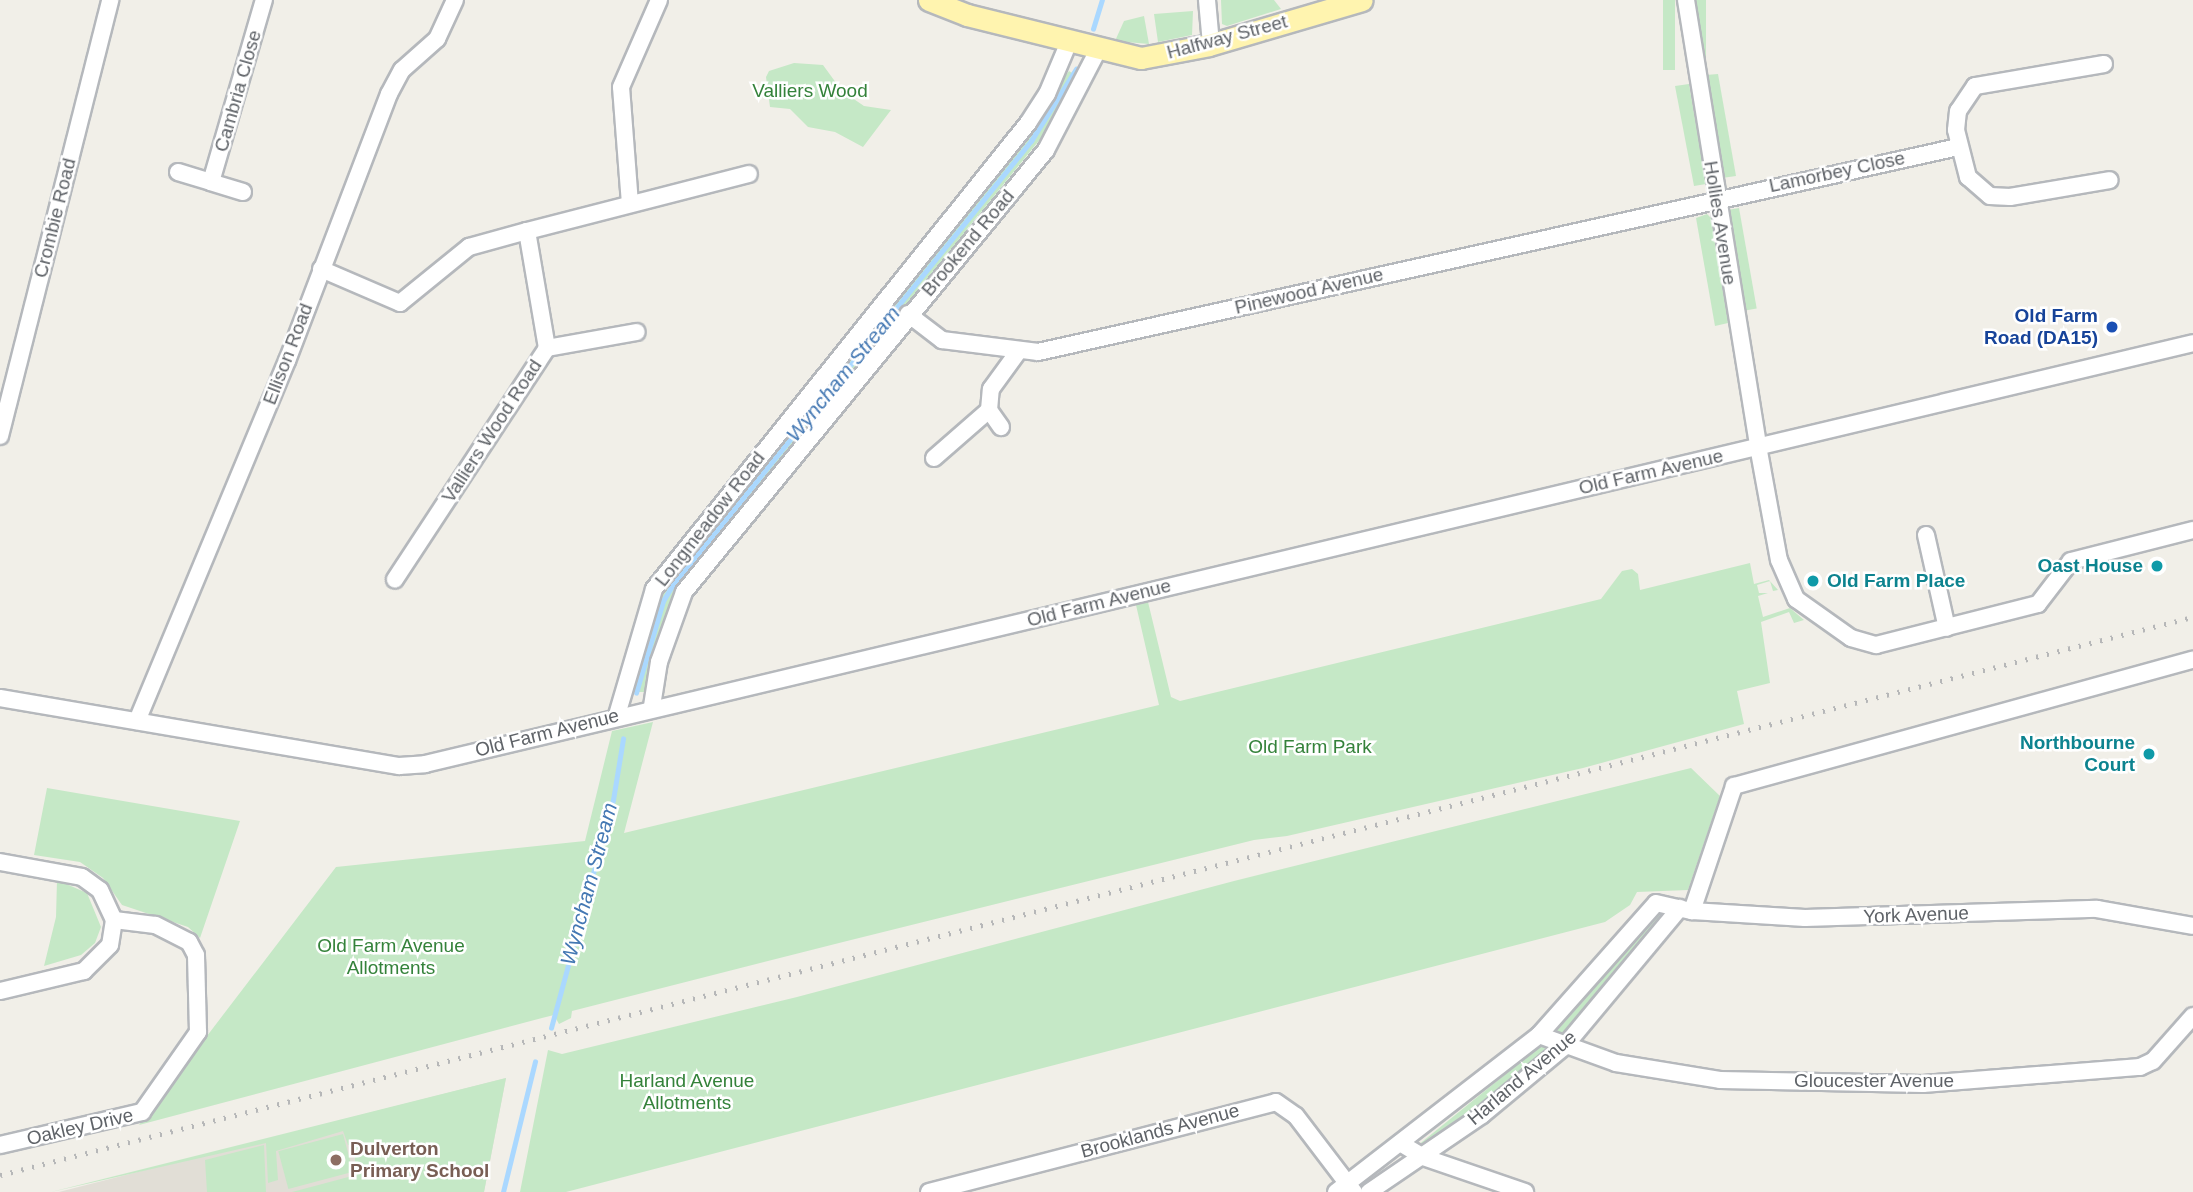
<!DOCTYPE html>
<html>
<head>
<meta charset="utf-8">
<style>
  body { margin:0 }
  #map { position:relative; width:2193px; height:1192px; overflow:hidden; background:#f1efe8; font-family:Arial,sans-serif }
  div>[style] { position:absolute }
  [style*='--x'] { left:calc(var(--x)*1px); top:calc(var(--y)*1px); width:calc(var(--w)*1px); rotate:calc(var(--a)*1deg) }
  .education>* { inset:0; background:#e1ded6 }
  .green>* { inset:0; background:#c5e8c6; transform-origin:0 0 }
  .stream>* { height:4.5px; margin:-2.25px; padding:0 2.25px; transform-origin:2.25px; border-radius:2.25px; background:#aad8ff }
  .roads { filter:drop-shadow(2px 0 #b5b8bc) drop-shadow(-2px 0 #b5b8bc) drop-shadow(0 2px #b5b8bc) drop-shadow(0 -2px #b5b8bc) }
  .minor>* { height:16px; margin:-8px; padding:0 8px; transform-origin:8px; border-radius:8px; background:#fff }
  .major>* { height:21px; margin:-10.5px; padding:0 10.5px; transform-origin:10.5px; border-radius:10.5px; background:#fff4af }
  .rail>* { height:4.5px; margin-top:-2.25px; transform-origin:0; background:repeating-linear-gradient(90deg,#b6b7b8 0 2px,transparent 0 11px) }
  .dots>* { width:19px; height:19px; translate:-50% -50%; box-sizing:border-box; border:4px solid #fff; border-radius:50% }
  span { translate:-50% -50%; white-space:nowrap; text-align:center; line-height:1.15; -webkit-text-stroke:5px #fff; paint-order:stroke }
  .street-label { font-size:19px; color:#5f6368 }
  .park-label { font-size:19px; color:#34823a }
  .transit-label { font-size:19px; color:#164399; font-weight:700 }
  .right { translate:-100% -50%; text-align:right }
  .culture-label { font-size:19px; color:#0d838f; font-weight:700 }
  .left { translate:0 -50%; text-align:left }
  .education-label { font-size:19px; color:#785e54; font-weight:700 }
  .water-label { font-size:21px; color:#4478b3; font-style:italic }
</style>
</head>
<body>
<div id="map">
  <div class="education">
    <i style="clip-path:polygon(506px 1078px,484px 1192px,59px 1192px)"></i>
  </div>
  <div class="green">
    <i style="clip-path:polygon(1221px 0,1274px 0,1281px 9px,1227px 26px,1222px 24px)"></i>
    <i style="left:1663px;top:0;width:12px;height:70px"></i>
    <i style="left:1694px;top:0;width:12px;height:70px"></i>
    <i style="clip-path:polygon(1193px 11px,1192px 35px,1158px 42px,1154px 14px)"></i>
    <i style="clip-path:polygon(1144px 16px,1149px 44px,1115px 41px,1124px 21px)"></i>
    <i style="clip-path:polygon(794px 63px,823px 65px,842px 91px,864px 106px,891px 110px,863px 147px,835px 132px,808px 127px,790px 109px,770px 107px,766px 77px,769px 71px)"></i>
    <i style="clip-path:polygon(1069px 71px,1077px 76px,1046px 132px,893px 321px,883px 313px)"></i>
    <i style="clip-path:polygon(1718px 74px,1736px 176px,1722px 178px,1706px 75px)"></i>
    <i style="clip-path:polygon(1689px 84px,1706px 184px,1694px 186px,1675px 86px)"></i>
    <i style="left:1739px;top:208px;width:102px;height:13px;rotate:80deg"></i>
    <i style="clip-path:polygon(1707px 214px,1711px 218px,1728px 323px,1715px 326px,1696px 218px)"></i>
    <i style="clip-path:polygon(880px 316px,890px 324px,889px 330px,856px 365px,854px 374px,673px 599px,648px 686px,645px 692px,634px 692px,658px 596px)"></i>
    <i style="clip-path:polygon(1750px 563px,1754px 584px,1769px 580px,1778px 590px,1773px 591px,1770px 581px,1757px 585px,1759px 593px,1768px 593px,1758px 596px,1763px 617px,1790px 608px,1804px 620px,1794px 623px,1789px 612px,1761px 622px,1770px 683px,1737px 691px,1744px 724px,1583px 768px,1287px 836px,1254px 840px,843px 942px,572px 1011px,571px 1018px,559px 1024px,554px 1015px,542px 1018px,139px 1125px,336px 867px,585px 841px,612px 731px,653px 722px,624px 833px,1159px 705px,1136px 605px,1148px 602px,1171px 697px,1180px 701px,1601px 599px,1622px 571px,1632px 569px,1638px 574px,1640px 590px)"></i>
    <i style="clip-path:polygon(1691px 768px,1720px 796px,1688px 890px,1637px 892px,1630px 905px,1605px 922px,566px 1192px,520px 1192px,548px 1050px,562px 1054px,797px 997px,1234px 881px)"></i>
    <i style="clip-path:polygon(47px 788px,240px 821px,200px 938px,188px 927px,122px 905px,103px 878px,80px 862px,34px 855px)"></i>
    <i style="clip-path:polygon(57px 880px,87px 893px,101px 927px,95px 943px,81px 955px,44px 966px,56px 917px)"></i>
    <i style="clip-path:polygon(1660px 912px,1664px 917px,1563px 1038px,1554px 1034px)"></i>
    <i style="clip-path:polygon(1540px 1046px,1545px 1046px,1546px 1052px,1513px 1082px,1425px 1148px,1417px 1146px)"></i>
    <i style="clip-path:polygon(506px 1078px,484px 1192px,292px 1192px,356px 1175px,354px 1144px,348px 1145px,343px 1131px,276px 1151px,278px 1180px,268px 1183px,266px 1143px,51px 1192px)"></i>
    <i style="left:343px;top:1134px;width:39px;height:67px;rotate:75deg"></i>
    <i style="clip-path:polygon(264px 1145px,266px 1192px,207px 1192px,205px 1160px)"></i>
  </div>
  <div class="stream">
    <i style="--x:1093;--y:29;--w:30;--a:-73"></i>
    <i style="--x:636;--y:693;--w:96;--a:-73.6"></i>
    <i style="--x:663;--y:601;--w:17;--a:-59"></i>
    <i style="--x:672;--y:586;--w:572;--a:-51.11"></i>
    <i style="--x:1031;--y:141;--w:85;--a:-58"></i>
    <i style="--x:551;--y:1028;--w:236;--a:-74.8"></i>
    <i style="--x:613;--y:800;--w:62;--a:-80.7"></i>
    <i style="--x:503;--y:1192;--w:134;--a:-76.2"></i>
  </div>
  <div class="roads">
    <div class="minor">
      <i style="--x:1207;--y:0;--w:44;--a:84.8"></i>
      <i style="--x:1686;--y:0;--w:452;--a:80.8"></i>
      <i style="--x:1758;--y:446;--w:116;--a:79.6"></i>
      <i style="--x:1779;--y:560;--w:43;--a:66.4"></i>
      <i style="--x:1796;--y:599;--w:67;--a:35.3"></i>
      <i style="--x:1851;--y:638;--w:26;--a:16"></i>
      <i style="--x:1876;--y:645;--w:167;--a:-14.2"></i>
      <i style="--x:2038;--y:604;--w:54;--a:-52.5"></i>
      <i style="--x:2071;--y:561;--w:126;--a:-14.3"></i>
      <i style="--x:2104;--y:64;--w:131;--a:170.3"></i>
      <i style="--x:1975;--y:86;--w:30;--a:124"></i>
      <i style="--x:1958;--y:111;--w:19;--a:96"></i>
      <i style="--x:1956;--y:130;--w:49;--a:75.7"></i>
      <i style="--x:1968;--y:177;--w:29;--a:41"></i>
      <i style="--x:1990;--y:196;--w:20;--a:3"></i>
      <i style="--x:2010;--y:197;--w:101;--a:-9.6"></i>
      <i style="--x:178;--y:172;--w:34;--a:17"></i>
      <i style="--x:243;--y:192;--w:34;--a:-163"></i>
      <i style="--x:211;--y:182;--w:190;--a:-73.8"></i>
      <i style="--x:630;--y:204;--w:117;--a:-94.4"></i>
      <i style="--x:621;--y:87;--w:95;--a:-66.4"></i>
      <i style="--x:527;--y:231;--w:229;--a:-14.4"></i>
      <i style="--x:321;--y:269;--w:86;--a:23.3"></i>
      <i style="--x:400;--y:303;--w:89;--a:-39.1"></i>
      <i style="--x:469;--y:247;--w:60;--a:-15.4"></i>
      <i style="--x:527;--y:231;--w:119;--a:80.3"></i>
      <i style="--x:547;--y:348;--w:277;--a:123.3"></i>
      <i style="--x:908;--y:314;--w:43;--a:37.4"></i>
      <i style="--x:942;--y:340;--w:97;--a:7.1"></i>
      <i style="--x:1038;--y:352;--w:943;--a:-12.56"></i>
      <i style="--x:547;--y:348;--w:91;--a:-10.1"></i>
      <i style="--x:989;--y:410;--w:21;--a:55"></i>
      <i style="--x:0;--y:436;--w:450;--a:-75.8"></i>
      <i style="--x:934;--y:458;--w:73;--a:-41.1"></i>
      <i style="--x:989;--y:410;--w:21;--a:-85"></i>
      <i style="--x:991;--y:389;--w:46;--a:-53.9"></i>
      <i style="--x:1926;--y:535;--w:95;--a:77.3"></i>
      <i style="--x:0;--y:698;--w:405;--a:9.7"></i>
      <i style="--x:399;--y:766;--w:26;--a:-4"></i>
      <i style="--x:425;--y:764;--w:1817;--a:-13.39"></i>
      <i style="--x:652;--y:706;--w:45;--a:-81"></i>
      <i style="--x:659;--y:662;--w:74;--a:-70.3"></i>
      <i style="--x:684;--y:592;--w:571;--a:-50.68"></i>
      <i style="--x:1046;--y:150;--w:113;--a:-62.5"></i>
      <i style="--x:617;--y:715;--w:131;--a:-73.6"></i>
      <i style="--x:654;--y:589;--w:598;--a:-51.25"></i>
      <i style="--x:1028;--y:123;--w:35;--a:-57"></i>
      <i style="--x:1047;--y:94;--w:56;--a:-67.1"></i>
      <i style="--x:137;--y:721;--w:390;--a:-67.4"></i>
      <i style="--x:287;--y:361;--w:286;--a:-69.1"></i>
      <i style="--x:389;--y:94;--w:27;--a:-62"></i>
      <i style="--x:402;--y:70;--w:47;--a:-41.5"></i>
      <i style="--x:437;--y:39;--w:43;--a:-65.2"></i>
      <i style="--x:0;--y:862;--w:83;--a:10.4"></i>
      <i style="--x:82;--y:877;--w:22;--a:36"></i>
      <i style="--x:100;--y:890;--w:33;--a:65"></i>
      <i style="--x:114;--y:920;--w:25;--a:99"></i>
      <i style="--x:110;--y:945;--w:37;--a:135"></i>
      <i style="--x:84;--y:971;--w:86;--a:166.6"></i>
      <i style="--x:1692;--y:911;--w:132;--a:-71.4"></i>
      <i style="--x:1734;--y:786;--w:476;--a:-15.4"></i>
      <i style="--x:1539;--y:1035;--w:82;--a:20"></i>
      <i style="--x:1616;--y:1063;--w:105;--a:9.3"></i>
      <i style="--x:1720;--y:1080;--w:203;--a:1.1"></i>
      <i style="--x:1923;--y:1084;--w:218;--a:-4.5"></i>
      <i style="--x:2140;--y:1067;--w:14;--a:-25"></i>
      <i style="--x:2153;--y:1061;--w:60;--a:-48.4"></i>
      <i style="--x:1400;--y:1143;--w:27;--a:31"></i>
      <i style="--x:1423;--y:1157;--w:108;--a:18.9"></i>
      <i style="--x:0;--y:1145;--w:146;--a:-13.1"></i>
      <i style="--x:142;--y:1112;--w:98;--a:-55"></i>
      <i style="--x:198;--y:1032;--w:77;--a:-91.5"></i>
      <i style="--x:196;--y:955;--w:15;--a:-118"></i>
      <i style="--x:189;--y:942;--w:38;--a:-153"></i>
      <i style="--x:155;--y:925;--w:41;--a:-173"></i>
      <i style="--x:929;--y:1192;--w:358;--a:-14.5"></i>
      <i style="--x:1276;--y:1102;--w:24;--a:35"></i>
      <i style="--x:1296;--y:1116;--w:96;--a:52.7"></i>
      <i style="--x:1336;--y:1192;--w:257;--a:-37.7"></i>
      <i style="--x:1539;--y:1035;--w:176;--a:-48.4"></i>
      <i style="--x:1656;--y:903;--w:37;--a:13"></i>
      <i style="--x:1692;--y:911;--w:113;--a:3.5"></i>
      <i style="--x:1805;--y:918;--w:292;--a:-1.8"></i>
      <i style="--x:2097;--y:909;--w:97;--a:10"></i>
      <i style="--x:1369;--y:1192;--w:137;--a:-34.3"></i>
      <i style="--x:1482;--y:1115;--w:107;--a:-39.7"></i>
      <i style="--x:1564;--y:1047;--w:181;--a:-50.2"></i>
    </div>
    <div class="major">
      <i style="--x:929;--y:0;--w:41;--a:21.5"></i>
      <i style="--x:967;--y:15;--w:179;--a:13.9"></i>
      <i style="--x:1141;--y:58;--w:69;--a:-10.8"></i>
      <i style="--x:1209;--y:45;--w:159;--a:-16.4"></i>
    </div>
  </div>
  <div class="rail">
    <i style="--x:0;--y:1175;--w:2263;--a:-14.28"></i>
  </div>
  <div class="dots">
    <i style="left:2112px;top:327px;background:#1a4fb4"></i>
    <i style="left:2157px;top:566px;background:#0f9aa8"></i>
    <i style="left:1813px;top:581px;background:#0f9aa8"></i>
    <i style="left:2149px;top:754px;background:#0f9aa8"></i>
    <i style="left:336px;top:1160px;background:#8d6e63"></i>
  </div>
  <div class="street-label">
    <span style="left:1227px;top:37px;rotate:-15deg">Halfway Street</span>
    <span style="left:238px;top:91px;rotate:-74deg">Cambria Close</span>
    <span style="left:1837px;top:172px;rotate:-12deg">Lamorbey Close</span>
    <span style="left:55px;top:218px;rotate:-76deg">Crombie Road</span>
    <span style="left:1720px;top:223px;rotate:81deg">Hollies Avenue</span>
    <span style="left:968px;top:243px;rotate:-50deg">Brookend Road</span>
    <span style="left:1309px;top:291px;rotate:-13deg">Pinewood Avenue</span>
    <span style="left:288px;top:354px;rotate:-69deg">Ellison Road</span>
    <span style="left:492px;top:431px;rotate:-57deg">Valliers Wood Road</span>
    <span style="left:1651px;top:472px;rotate:-13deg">Old Farm Avenue</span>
    <span style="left:710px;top:519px;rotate:-52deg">Longmeadow Road</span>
    <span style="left:1099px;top:603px;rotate:-14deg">Old Farm Avenue</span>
    <span style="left:547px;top:733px;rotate:-14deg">Old Farm Avenue</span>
    <span style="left:1916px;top:915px;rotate:-2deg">York Avenue</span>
    <span style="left:1522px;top:1078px;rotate:-40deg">Harland Avenue</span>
    <span style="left:1874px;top:1081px">Gloucester Avenue</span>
    <span style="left:80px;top:1127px;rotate:-13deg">Oakley Drive</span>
    <span style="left:1160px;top:1131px;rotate:-15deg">Brooklands Avenue</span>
  </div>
  <div class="park-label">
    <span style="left:810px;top:91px">Valliers Wood</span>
    <span style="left:1310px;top:747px">Old Farm Park</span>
    <span style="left:391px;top:957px">Old Farm Avenue<br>Allotments</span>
    <span style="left:687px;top:1092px">Harland Avenue<br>Allotments</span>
  </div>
  <div class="transit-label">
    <span class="right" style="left:2098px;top:327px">Old Farm<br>Road (DA15)</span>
  </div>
  <div class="culture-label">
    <span class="right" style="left:2143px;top:566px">Oast House</span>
    <span class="left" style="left:1827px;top:581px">Old Farm Place</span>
    <span class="right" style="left:2135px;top:754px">Northbourne<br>Court</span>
  </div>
  <div class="education-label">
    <span class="left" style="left:350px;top:1160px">Dulverton<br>Primary School</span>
  </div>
  <div class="water-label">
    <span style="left:843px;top:374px;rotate:-51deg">Wyncham Stream</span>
    <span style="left:589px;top:884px;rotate:-75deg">Wyncham Stream</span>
  </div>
</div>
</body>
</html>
